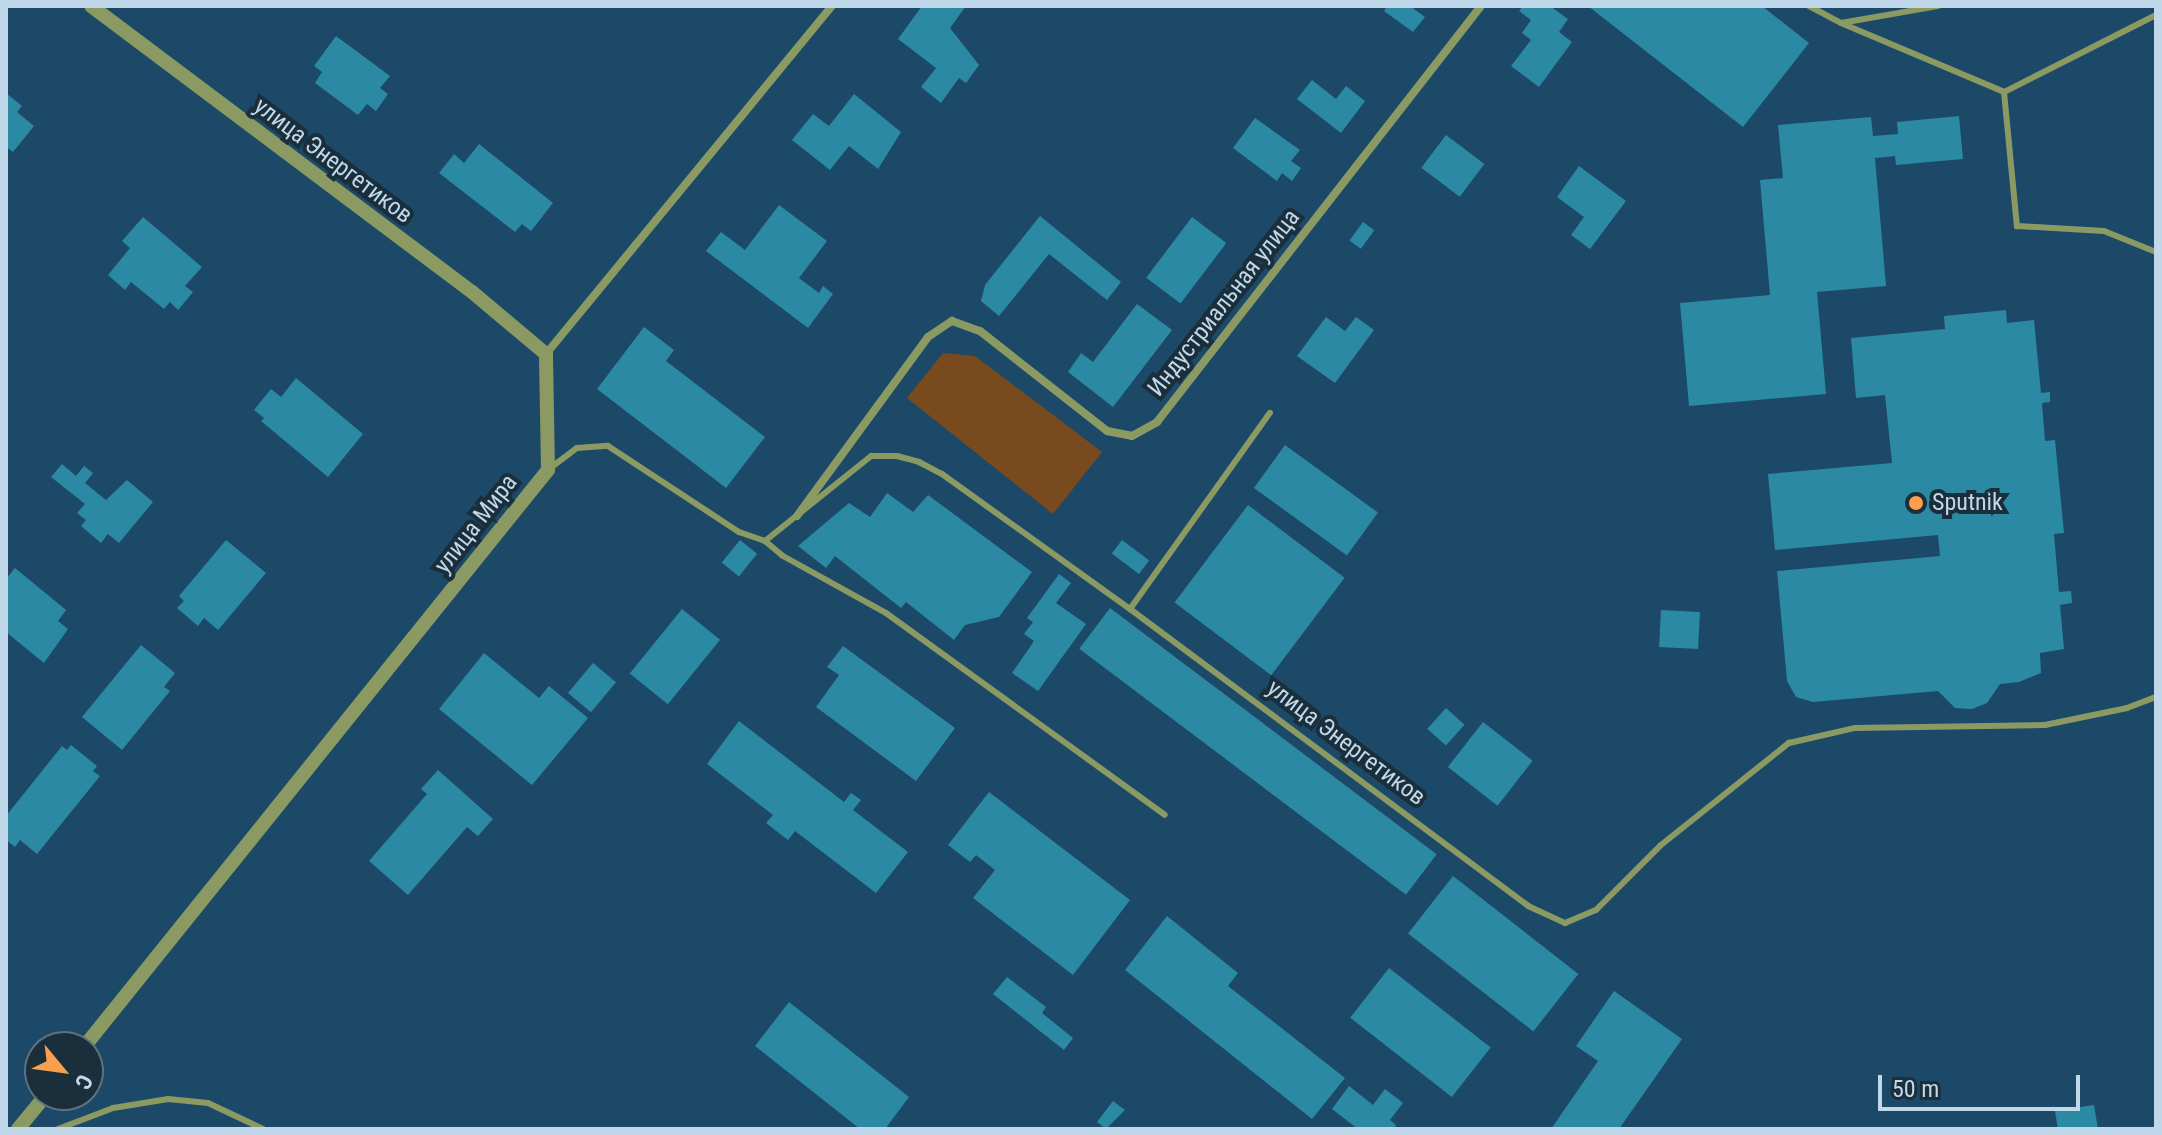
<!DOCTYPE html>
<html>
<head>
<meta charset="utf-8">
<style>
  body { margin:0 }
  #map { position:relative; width:2162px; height:1135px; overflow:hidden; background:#1c4967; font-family:"Roboto Condensed",sans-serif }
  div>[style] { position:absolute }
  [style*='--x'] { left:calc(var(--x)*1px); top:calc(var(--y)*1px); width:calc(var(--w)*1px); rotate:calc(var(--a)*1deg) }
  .green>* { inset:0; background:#794a1e }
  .building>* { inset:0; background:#2c89a3; transform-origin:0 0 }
  .service>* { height:6px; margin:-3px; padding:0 3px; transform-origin:3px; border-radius:3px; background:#8b9a62 }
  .minor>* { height:8px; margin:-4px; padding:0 4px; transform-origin:4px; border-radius:4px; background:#8b9a62 }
  .tertiary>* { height:14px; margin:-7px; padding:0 7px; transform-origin:7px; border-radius:7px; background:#8b9a62 }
  .dots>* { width:22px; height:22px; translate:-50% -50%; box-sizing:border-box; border:4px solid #1b2e3b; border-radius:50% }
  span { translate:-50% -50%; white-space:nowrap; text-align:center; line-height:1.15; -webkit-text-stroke:8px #1b2e3b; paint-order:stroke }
  .street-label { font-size:24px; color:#c0d8e9 }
  .poi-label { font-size:24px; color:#c0d8e9 }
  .left { translate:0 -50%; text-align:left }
  .frame { position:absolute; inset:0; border:8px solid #c0d8e9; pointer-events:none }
  .north { position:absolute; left:24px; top:1031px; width:80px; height:80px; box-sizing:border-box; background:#1b2e3b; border:2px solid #5d7281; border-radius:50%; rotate:119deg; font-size:22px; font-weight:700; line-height:32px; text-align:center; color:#c0d8e9 }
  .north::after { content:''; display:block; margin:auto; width:28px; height:36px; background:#fa9f4e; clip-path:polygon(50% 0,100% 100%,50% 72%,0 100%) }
  .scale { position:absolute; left:1878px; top:1075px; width:202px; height:36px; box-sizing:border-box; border:4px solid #c0d8e9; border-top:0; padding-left:10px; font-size:24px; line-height:28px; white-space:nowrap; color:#c0d8e9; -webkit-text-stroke:6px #1b2e3b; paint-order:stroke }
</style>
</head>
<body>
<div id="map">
  <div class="green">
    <i style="clip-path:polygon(943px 353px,975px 356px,1102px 452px,1053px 514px,907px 398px)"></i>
  </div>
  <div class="building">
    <i style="clip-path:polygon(922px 6px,966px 6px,950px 28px,979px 65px,966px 83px,959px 78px,941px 103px,921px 87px,936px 68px,898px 39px)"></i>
    <i style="clip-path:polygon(1387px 6px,1410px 6px,1425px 17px,1413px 32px,1384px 11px)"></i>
    <i style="clip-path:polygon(1523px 6px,1550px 6px,1568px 19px,1559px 32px,1572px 42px,1539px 87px,1511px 66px,1531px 40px,1522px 33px,1531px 20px,1519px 11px)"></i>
    <i style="clip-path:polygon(1588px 6px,1762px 6px,1809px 43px,1743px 127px)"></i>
    <i style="clip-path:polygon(336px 36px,390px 76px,380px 88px,388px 94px,376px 111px,367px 104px,358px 115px,315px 83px,322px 72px,314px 66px)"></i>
    <i style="clip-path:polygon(1312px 80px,1336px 99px,1346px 86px,1365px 101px,1341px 133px,1297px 99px)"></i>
    <i style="clip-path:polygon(6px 93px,22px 106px,17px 112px,34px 126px,13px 152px,6px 147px)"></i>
    <i style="clip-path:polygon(854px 94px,901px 132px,878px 169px,849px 146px,830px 170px,792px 140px,813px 114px,829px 126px)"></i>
    <i style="clip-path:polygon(1959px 116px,1963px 159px,1896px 165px,1895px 156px,1875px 158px,1886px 286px,1817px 292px,1826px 394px,1689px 406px,1680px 303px,1770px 295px,1760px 180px,1783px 178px,1778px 125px,1871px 117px,1873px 136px,1898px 134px,1897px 122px)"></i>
    <i style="clip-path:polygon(1255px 118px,1300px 150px,1291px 161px,1301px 168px,1292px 181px,1282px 173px,1277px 181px,1233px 148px)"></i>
    <i style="left:1446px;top:135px;width:48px;height:41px;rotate:37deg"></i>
    <i style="clip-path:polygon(479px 144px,553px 203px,531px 231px,522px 224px,515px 232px,439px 173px,454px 154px,464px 163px)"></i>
    <i style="clip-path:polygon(1579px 166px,1626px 201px,1590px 249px,1571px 235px,1584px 217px,1557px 197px)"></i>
    <i style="clip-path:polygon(779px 205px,827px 241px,799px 278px,819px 293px,823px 286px,833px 294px,808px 328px,706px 251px,721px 232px,745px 250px)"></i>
    <i style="clip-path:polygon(1040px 216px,1121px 282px,1107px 300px,1049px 254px,999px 316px,981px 301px,985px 285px)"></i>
    <i style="clip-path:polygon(143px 217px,202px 267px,185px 286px,193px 292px,178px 310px,170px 302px,164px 309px,131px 282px,125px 290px,108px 275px,130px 248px,122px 241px)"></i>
    <i style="left:1192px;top:217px;width:43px;height:76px;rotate:37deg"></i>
    <i style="left:1363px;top:222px;width:14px;height:23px;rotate:36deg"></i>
    <i style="clip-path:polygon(1137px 304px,1172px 330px,1113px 407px,1068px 372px,1081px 353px,1093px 362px)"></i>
    <i style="clip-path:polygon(2006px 310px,2007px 323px,2034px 320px,2041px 393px,2050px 392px,2050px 402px,2042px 403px,2045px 441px,2055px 440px,2064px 533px,2054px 534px,2059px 592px,2071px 591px,2072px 603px,2060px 605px,2064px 649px,2040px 653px,2041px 673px,2019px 682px,2000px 684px,1987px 703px,1972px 709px,1955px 708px,1938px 691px,1813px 702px,1796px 697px,1787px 681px,1777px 571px,1940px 556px,1938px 535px,1775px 550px,1768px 474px,1892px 463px,1885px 395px,1856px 398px,1851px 338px,1945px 329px,1944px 316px)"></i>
    <i style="clip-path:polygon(1326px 317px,1345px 331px,1356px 317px,1374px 330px,1335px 383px,1297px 356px)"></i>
    <i style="clip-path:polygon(644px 327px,674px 350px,666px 361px,765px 437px,726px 488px,597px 389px)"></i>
    <i style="clip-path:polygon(296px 378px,363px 434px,328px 477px,261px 421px,264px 418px,254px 410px,271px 389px,281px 397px)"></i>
    <i style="left:1285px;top:445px;width:115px;height:53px;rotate:36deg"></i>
    <i style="clip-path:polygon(62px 464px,76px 476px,84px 466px,93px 473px,85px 483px,106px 500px,127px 480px,153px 502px,119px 543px,108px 534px,101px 543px,81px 526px,86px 520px,77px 513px,85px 504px,51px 477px)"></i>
    <i style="clip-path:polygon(887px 493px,913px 512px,928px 495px,1032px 572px,999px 617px,965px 625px,954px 640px,906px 602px,901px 608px,835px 556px,826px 568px,798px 546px,849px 503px,870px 517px)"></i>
    <i style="left:1248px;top:505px;width:121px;height:122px;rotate:37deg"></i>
    <i style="clip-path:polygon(226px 540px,266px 573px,218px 630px,204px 618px,198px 626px,177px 608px,184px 601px,179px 596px)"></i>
    <i style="left:740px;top:540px;width:22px;height:29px;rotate:39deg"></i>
    <i style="left:1122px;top:540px;width:34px;height:17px;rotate:37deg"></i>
    <i style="clip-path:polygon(15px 568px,66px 610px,58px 621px,68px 629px,44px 663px,6px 632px,6px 579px)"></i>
    <i style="clip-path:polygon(1059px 574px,1071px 583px,1056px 603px,1086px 624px,1038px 691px,1012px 673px,1034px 641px,1024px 634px,1033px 622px,1027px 618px)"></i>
    <i style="left:1110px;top:608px;width:409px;height:51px;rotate:37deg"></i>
    <i style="left:682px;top:609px;width:49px;height:83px;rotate:39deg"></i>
    <i style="left:1661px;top:610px;width:39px;height:37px;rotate:3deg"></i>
    <i style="clip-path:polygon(141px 645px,175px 673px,164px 687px,170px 691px,122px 750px,82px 717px)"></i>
    <i style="clip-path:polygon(843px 646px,955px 728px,916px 781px,816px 707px,839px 675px,827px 667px)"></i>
    <i style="clip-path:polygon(484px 653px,539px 698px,549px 686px,588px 718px,532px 785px,439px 709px)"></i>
    <i style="left:593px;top:663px;width:30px;height:39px;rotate:40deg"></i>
    <i style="left:1446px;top:708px;width:25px;height:28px;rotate:42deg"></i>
    <i style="clip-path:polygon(739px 721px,844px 802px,851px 793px,861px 800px,853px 810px,908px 852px,876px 893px,795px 831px,788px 840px,766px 823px,773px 815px,707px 764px)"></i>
    <i style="left:1483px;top:722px;width:63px;height:57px;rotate:38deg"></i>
    <i style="clip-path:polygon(71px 745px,97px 766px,93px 771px,100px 776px,37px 854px,20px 840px,15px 847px,6px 840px,6px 816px,62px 746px,67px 750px)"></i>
    <i style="clip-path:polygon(438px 770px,493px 819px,478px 836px,467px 827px,408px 895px,369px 861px,427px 794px,421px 789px)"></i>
    <i style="clip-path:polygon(989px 792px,1130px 900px,1073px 975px,973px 898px,995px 870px,976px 855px,970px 862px,948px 845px)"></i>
    <i style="left:1453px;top:876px;width:159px;height:73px;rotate:38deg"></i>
    <i style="clip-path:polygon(1167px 916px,1238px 973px,1228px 986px,1345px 1078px,1312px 1119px,1125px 970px)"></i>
    <i style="left:1389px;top:968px;width:129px;height:63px;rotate:38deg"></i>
    <i style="clip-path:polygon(1007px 977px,1046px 1007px,1042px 1013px,1073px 1038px,1064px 1050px,993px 994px)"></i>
    <i style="clip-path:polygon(1614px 991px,1682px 1039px,1619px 1129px,1551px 1129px,1598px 1061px,1576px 1046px)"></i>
    <i style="clip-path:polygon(789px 1002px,909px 1097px,885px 1129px,860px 1129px,755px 1046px)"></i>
    <i style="clip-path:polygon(1349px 1086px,1373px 1105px,1385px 1089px,1403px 1103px,1390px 1120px,1396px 1125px,1394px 1129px,1358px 1129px,1332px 1109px)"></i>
    <i style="clip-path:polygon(1113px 1101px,1125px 1110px,1106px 1129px,1097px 1122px)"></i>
    <i style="clip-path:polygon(2094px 1105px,2098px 1129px,2058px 1129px,2055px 1111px)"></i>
  </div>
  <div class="service">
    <i style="--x:1809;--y:6;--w:36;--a:28"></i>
    <i style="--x:1841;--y:23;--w:98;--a:-9.9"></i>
    <i style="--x:2156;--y:15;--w:170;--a:153.1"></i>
    <i style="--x:2004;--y:92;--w:135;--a:84.5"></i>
    <i style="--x:2017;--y:226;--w:87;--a:3.3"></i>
    <i style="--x:2104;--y:231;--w:56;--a:22"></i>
    <i style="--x:1841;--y:23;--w:177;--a:22.9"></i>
    <i style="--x:549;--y:469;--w:35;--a:-37"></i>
    <i style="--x:577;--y:448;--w:31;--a:-4"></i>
    <i style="--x:608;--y:446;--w:157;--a:33.3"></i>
    <i style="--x:739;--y:532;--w:28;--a:19"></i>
    <i style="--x:765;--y:541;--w:136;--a:-38.7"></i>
    <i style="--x:871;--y:456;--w:26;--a:0"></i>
    <i style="--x:897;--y:456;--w:23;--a:15"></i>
    <i style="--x:919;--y:462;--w:26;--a:28"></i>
    <i style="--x:942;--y:474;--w:231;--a:35.7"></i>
    <i style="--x:1130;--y:609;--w:497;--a:36.7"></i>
    <i style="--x:1528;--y:906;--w:41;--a:24.7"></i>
    <i style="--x:1565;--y:923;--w:34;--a:-23"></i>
    <i style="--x:1596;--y:910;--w:92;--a:-45"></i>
    <i style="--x:1661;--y:845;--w:164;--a:-38.6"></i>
    <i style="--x:1789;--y:743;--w:68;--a:-12.8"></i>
    <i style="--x:1855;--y:728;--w:190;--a:-0.9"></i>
    <i style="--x:2045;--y:725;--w:84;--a:-11.7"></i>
    <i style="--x:2127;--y:708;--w:31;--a:-21"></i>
    <i style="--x:765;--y:541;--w:23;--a:40"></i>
    <i style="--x:783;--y:556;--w:118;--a:29"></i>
    <i style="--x:886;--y:613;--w:344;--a:35.9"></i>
    <i style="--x:1130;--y:609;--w:241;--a:-54.5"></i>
    <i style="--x:58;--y:1129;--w:59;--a:-20.9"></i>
    <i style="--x:113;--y:1108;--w:56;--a:-9.3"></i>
    <i style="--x:168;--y:1099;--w:40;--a:5.7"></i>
    <i style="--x:208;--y:1103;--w:61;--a:25.3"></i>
  </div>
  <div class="minor">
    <i style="--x:546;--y:354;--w:450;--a:-50.6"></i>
    <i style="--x:797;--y:516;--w:222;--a:-53.8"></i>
    <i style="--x:928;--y:337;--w:29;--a:-34"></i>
    <i style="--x:952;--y:321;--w:30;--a:20"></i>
    <i style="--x:980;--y:331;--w:162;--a:38.2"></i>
    <i style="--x:1107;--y:431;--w:25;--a:11"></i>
    <i style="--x:1132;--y:436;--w:29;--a:-29"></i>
    <i style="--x:1157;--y:422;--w:527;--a:-52.09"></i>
  </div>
  <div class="tertiary">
    <i style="--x:84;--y:1047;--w:740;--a:-51.2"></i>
    <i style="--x:548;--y:470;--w:116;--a:-91"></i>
    <i style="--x:546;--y:354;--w:97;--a:-140"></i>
    <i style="--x:472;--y:292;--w:476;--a:-143.1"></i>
    <i style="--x:18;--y:1129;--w:44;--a:-50.5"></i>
  </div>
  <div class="dots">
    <i style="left:1916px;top:503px;background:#fa9f4e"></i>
  </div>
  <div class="street-label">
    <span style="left:333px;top:161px;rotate:37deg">улица Энергетиков</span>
    <span style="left:1224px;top:303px;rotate:-52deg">Индустриальная улица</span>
    <span style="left:476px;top:524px;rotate:-52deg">улица Мира</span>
    <span style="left:1346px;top:743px;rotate:37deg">улица Энергетиков</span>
  </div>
  <div class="poi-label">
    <span class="left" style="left:1932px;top:503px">Sputnik</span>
  </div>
  <div class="frame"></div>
  <div class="north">С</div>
  <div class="scale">50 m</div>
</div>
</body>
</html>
